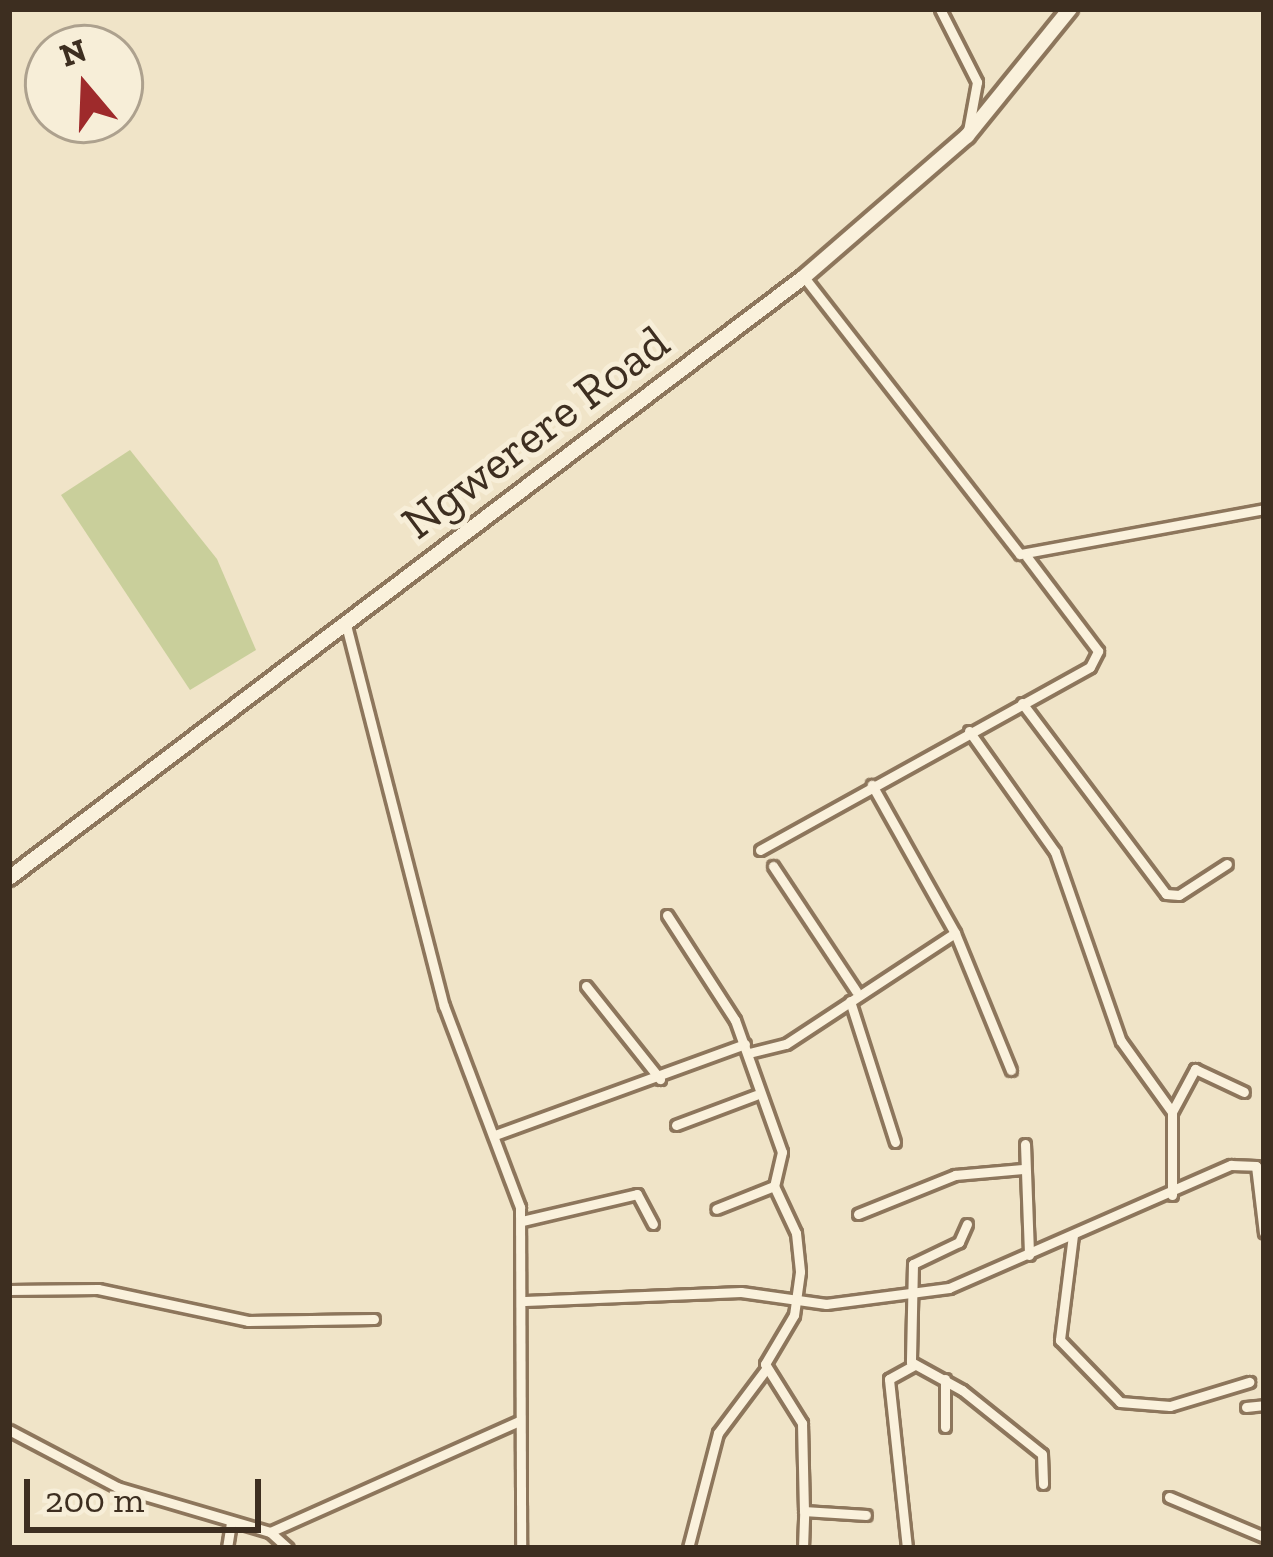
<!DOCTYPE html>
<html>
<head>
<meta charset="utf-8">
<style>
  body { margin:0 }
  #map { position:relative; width:1273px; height:1557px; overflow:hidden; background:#f0e4c8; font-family:"Zilla Slab",serif }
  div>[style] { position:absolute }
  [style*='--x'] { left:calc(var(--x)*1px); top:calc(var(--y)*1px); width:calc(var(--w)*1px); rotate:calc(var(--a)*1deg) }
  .green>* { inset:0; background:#c9cf9b }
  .roads { filter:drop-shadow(3px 0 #8d765c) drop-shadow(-3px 0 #8d765c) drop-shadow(0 3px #8d765c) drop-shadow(0 -3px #8d765c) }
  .minor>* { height:9px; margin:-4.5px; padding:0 4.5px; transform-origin:4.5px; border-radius:4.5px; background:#faf1dc }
  .secondary>* { height:14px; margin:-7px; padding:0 7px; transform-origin:7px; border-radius:7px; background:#faf1dc }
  span { translate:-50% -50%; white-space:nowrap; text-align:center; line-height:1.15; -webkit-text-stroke:10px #f7eed8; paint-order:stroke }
  .street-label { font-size:48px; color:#3d2e20 }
  .frame { position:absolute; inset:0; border:12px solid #3d2e20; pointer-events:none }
  .north { position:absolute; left:24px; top:24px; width:120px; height:120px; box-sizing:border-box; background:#f7eed8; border:3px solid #ada18e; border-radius:50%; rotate:341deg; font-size:33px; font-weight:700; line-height:48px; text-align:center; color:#3d2e20 }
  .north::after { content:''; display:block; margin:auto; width:42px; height:54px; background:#9e2a2b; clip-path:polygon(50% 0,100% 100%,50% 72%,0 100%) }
  .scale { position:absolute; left:24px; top:1479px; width:237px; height:54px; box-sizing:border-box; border:6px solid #3d2e20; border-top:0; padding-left:15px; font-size:36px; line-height:42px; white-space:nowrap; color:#3d2e20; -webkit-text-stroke:9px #f7eed8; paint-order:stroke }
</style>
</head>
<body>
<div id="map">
  <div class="green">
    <i style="clip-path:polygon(130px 450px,217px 559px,256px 650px,190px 690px,61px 495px)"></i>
  </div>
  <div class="roads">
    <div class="minor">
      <i style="--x:940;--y:9;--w:82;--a:63.1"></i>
      <i style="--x:977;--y:82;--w:50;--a:100.4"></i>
      <i style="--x:804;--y:277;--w:351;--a:52.1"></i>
      <i style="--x:1020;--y:554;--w:248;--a:-10.4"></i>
      <i style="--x:346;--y:625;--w:393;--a:75.6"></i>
      <i style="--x:444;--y:1006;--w:215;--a:69.3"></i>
      <i style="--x:520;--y:1207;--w:341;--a:89.8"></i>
      <i style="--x:1022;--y:703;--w:239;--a:53"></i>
      <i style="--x:1166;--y:894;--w:13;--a:4"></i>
      <i style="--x:1179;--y:895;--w:57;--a:-32.9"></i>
      <i style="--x:969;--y:731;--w:148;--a:54.6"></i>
      <i style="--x:1055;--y:852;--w:200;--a:70.8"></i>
      <i style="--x:1121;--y:1041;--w:87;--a:54.3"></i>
      <i style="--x:1172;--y:1112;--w:83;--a:90"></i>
      <i style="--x:760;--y:850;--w:377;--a:-29"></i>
      <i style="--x:1090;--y:667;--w:18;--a:-63"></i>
      <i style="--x:1098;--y:651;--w:118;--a:-127.1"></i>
      <i style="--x:773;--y:866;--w:150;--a:56.4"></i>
      <i style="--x:667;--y:915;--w:125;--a:57.1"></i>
      <i style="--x:735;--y:1020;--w:140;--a:70.4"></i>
      <i style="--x:782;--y:1152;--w:35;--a:103"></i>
      <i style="--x:774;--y:1186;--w:62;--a:158.4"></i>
      <i style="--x:955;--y:933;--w:148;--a:67.8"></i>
      <i style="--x:586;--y:986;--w:119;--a:51.5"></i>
      <i style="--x:850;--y:1001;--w:148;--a:72.3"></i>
      <i style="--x:749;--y:1053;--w:38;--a:-14"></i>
      <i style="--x:786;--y:1044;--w:202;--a:-33.3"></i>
      <i style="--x:955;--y:933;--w:170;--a:-119.3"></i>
      <i style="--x:1172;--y:1112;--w:49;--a:-61.9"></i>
      <i style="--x:1195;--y:1069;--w:54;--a:25.1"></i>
      <i style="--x:676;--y:1125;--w:85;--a:-20.6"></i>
      <i style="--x:495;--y:1135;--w:266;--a:-20"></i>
      <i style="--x:1025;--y:1144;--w:111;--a:87.9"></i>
      <i style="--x:774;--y:1186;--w:52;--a:64.9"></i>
      <i style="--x:796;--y:1233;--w:39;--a:84"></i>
      <i style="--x:800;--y:1272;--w:43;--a:97.9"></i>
      <i style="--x:794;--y:1315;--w:57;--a:120.6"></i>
      <i style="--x:765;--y:1364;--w:70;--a:57.9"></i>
      <i style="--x:802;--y:1423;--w:88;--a:88.7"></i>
      <i style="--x:804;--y:1511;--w:62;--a:3.7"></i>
      <i style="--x:858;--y:1214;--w:105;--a:-21.9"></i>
      <i style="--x:955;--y:1175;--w:68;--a:-5"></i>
      <i style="--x:522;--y:1221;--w:118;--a:-13.2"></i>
      <i style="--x:637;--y:1194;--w:34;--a:62"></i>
      <i style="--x:967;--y:1224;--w:20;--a:114"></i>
      <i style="--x:959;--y:1242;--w:51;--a:154.4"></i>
      <i style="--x:913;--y:1264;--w:98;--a:91.2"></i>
      <i style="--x:911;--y:1362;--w:58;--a:28.8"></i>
      <i style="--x:962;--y:1390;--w:102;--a:38.7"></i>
      <i style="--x:1042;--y:1454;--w:30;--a:88"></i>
      <i style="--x:1073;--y:1235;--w:106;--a:97.1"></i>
      <i style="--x:1060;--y:1340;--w:86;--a:45.9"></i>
      <i style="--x:1120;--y:1402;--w:50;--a:4.6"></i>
      <i style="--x:1170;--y:1406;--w:83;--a:-16.9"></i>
      <i style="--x:9;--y:1290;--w:89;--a:-0.6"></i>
      <i style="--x:98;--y:1289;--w:153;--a:12"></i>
      <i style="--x:248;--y:1321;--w:126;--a:-0.9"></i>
      <i style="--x:525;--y:1301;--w:216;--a:-2.4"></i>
      <i style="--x:741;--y:1292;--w:86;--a:8"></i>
      <i style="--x:826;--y:1304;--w:124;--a:-7.4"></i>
      <i style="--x:949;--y:1288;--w:308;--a:-23.6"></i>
      <i style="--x:1231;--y:1165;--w:25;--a:2"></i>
      <i style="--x:1256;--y:1166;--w:67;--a:83.2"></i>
      <i style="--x:945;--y:1379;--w:48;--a:90"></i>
      <i style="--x:1246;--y:1407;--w:18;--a:-6"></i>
      <i style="--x:9;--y:1430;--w:122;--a:27.8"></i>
      <i style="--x:117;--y:1487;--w:159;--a:16.4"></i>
      <i style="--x:270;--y:1532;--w:273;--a:-24"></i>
      <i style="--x:1169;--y:1497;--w:103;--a:22.8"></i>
      <i style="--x:270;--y:1532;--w:24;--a:42"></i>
      <i style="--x:227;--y:1548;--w:25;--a:-81"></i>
      <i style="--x:688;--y:1548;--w:119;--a:-75.4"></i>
      <i style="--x:718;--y:1433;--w:80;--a:-53.1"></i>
      <i style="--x:803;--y:1548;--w:37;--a:-88"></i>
      <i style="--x:907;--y:1548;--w:170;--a:-96.1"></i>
      <i style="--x:889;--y:1379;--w:29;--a:-29"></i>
    </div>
    <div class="secondary">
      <i style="--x:9;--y:878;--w:997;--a:-37.09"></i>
      <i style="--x:804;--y:277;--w:216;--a:-40.9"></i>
      <i style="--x:967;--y:136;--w:164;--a:-51"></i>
    </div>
  </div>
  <div class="street-label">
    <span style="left:535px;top:432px;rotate:-37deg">Ngwerere Road</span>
  </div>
  <div class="frame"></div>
  <div class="north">N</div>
  <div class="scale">200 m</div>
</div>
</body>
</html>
